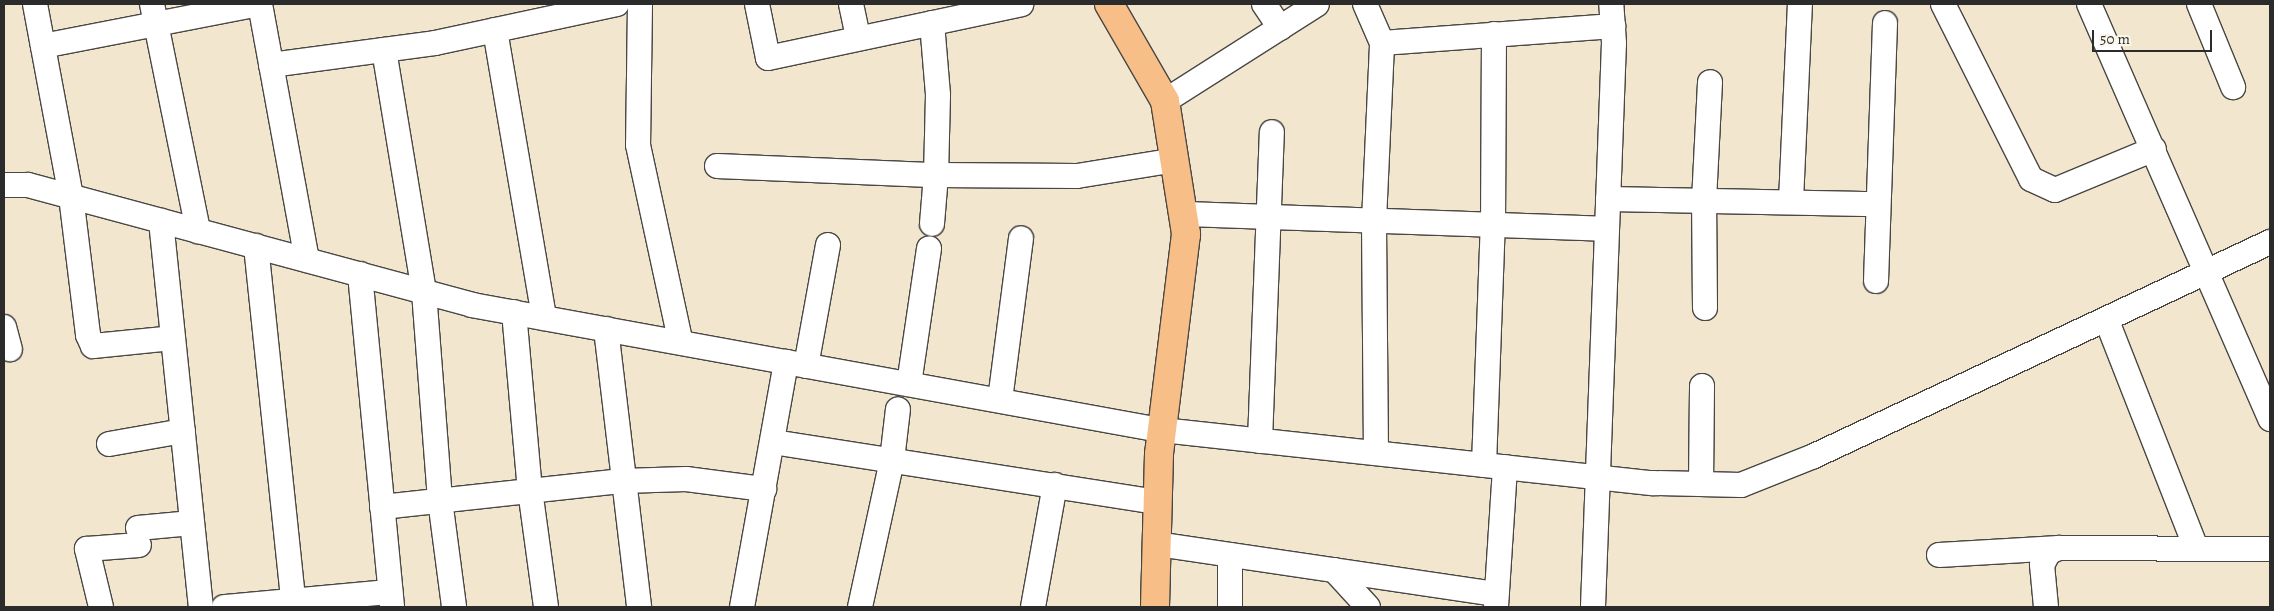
<!DOCTYPE html>
<html>
<head>
<meta charset="utf-8">
<style>
  body { margin:0 }
  #map { position:relative; width:2274px; height:611px; overflow:hidden; background:#f2e7ce; font-family:Alegreya,serif }
  div>[style] { position:absolute }
  [style*='--x'] { left:calc(var(--x)*1px); top:calc(var(--y)*1px); width:calc(var(--w)*1px); rotate:calc(var(--a)*1deg) }
  .roads { filter:drop-shadow(1px 0 #494743) drop-shadow(-1px 0 #494743) drop-shadow(0 1px #494743) drop-shadow(0 -1px #494743) }
  .minor>* { height:24px; margin:-12px; padding:0 12px; transform-origin:12px; border-radius:12px; background:#fff }
  .major>* { height:28px; margin:-14px; padding:0 14px; transform-origin:14px; border-radius:14px; background:#f7be87 }
  span { translate:-50% -50%; white-space:nowrap; text-align:center; line-height:1.15; -webkit-text-stroke:4.5px #fbf7ec; paint-order:stroke }
  .frame { position:absolute; inset:0; border:5px solid #2b2b2b; pointer-events:none }
  .scale { position:absolute; left:2092px; top:30px; width:120px; height:22px; box-sizing:border-box; border:2px solid #2b2b2b; border-top:0; padding-left:6px; font-size:15px; line-height:18px; white-space:nowrap; color:#2b2b2b; -webkit-text-stroke:4px #fbf7ec; paint-order:stroke }
</style>
</head>
<body>
<div id="map">
  <div class="roads">
    <div class="minor">
      <i style="--x:35;--y:4;--w:195;--a:79.4"></i>
      <i style="--x:71;--y:196;--w:140;--a:83"></i>
      <i style="--x:88;--y:335;--w:12;--a:66"></i>
      <i style="--x:93;--y:346;--w:80;--a:-5.7"></i>
      <i style="--x:152;--y:4;--w:232;--a:78.5"></i>
      <i style="--x:260;--y:4;--w:260;--a:79.6"></i>
      <i style="--x:640;--y:4;--w:141;--a:90.8"></i>
      <i style="--x:638;--y:145;--w:199;--a:77.8"></i>
      <i style="--x:757;--y:4;--w:55;--a:78.5"></i>
      <i style="--x:768;--y:58;--w:259;--a:-12"></i>
      <i style="--x:851;--y:4;--w:35;--a:78"></i>
      <i style="--x:1264;--y:4;--w:29;--a:56"></i>
      <i style="--x:1365;--y:4;--w:43;--a:66.4"></i>
      <i style="--x:1382;--y:43;--w:232;--a:-4.2"></i>
      <i style="--x:1943;--y:4;--w:196;--a:63.3"></i>
      <i style="--x:2031;--y:179;--w:26;--a:25"></i>
      <i style="--x:2055;--y:190;--w:107;--a:-22.5"></i>
      <i style="--x:2089;--y:4;--w:453;--a:66.4"></i>
      <i style="--x:2199;--y:4;--w:90;--a:67.7"></i>
      <i style="--x:932;--y:23;--w:72;--a:85.2"></i>
      <i style="--x:938;--y:95;--w:80;--a:91.4"></i>
      <i style="--x:936;--y:175;--w:141;--a:0.4"></i>
      <i style="--x:1077;--y:176;--w:100;--a:-9.2"></i>
      <i style="--x:495;--y:30;--w:292;--a:80.3"></i>
      <i style="--x:43;--y:46;--w:220;--a:-11"></i>
      <i style="--x:384;--y:50;--w:245;--a:80.6"></i>
      <i style="--x:424;--y:292;--w:209;--a:85.6"></i>
      <i style="--x:440;--y:500;--w:108;--a:82.5"></i>
      <i style="--x:271;--y:65;--w:165;--a:-7.6"></i>
      <i style="--x:435;--y:43;--w:186;--a:-12.1"></i>
      <i style="--x:1165;--y:101;--w:180;--a:-32.5"></i>
      <i style="--x:717;--y:166;--w:219;--a:2.4"></i>
      <i style="--x:936;--y:175;--w:49;--a:94.7"></i>
      <i style="--x:4;--y:185;--w:24;--a:0"></i>
      <i style="--x:28;--y:185;--w:460;--a:15.1"></i>
      <i style="--x:472;--y:305;--w:319;--a:10.3"></i>
      <i style="--x:786;--y:362;--w:382;--a:10.3"></i>
      <i style="--x:1162;--y:430;--w:494;--a:6.2"></i>
      <i style="--x:1653;--y:483;--w:88;--a:1.3"></i>
      <i style="--x:1741;--y:485;--w:79;--a:-21.7"></i>
      <i style="--x:1814;--y:456;--w:504;--a:-25.14"></i>
      <i style="--x:1608;--y:199;--w:270;--a:1.1"></i>
      <i style="--x:1791;--y:201;--w:197;--a:-87.4"></i>
      <i style="--x:1184;--y:214;--w:422;--a:2"></i>
      <i style="--x:161;--y:221;--w:388;--a:84.1"></i>
      <i style="--x:256;--y:246;--w:357;--a:84"></i>
      <i style="--x:360;--y:274;--w:335;--a:84.5"></i>
      <i style="--x:1876;--y:281;--w:258;--a:-88"></i>
      <i style="--x:1705;--y:308;--w:107;--a:-90.5"></i>
      <i style="--x:1704;--y:201;--w:119;--a:-87.1"></i>
      <i style="--x:514;--y:312;--w:179;--a:84.9"></i>
      <i style="--x:530;--y:490;--w:118;--a:82.2"></i>
      <i style="--x:2107;--y:321;--w:242;--a:68.6"></i>
      <i style="--x:4;--y:327;--w:23;--a:75"></i>
      <i style="--x:606;--y:329;--w:280;--a:83.2"></i>
      <i style="--x:806;--y:366;--w:123;--a:-79.7"></i>
      <i style="--x:909;--y:384;--w:137;--a:-81.6"></i>
      <i style="--x:1000;--y:400;--w:163;--a:-82.6"></i>
      <i style="--x:1260;--y:441;--w:309;--a:-87.8"></i>
      <i style="--x:773;--y:442;--w:390;--a:8.9"></i>
      <i style="--x:109;--y:444;--w:75;--a:-10"></i>
      <i style="--x:1376;--y:453;--w:232;--a:-90.5"></i>
      <i style="--x:1374;--y:221;--w:178;--a:-87.4"></i>
      <i style="--x:1484;--y:465;--w:240;--a:-87.9"></i>
      <i style="--x:1493;--y:225;--w:191;--a:-89.7"></i>
      <i style="--x:1701;--y:484;--w:98;--a:-89.4"></i>
      <i style="--x:382;--y:507;--w:242;--a:-6.2"></i>
      <i style="--x:623;--y:481;--w:63;--a:-1.8"></i>
      <i style="--x:686;--y:479;--w:79;--a:7.3"></i>
      <i style="--x:138;--y:528;--w:54;--a:-5.3"></i>
      <i style="--x:1157;--y:544;--w:343;--a:8.4"></i>
      <i style="--x:1939;--y:555;--w:120;--a:-3.3"></i>
      <i style="--x:1334;--y:570;--w:50;--a:47.4"></i>
      <i style="--x:101;--y:607;--w:60;--a:-103.6"></i>
      <i style="--x:87;--y:549;--w:52;--a:-4.4"></i>
      <i style="--x:224;--y:607;--w:167;--a:-5.2"></i>
      <i style="--x:742;--y:607;--w:249;--a:-79.8"></i>
      <i style="--x:860;--y:607;--w:150;--a:-77.7"></i>
      <i style="--x:892;--y:460;--w:51;--a:-83.3"></i>
      <i style="--x:1033;--y:607;--w:124;--a:-79.8"></i>
      <i style="--x:1230;--y:607;--w:52;--a:-90"></i>
      <i style="--x:1496;--y:607;--w:140;--a:-86.3"></i>
      <i style="--x:1593;--y:607;--w:564;--a:-87.87"></i>
      <i style="--x:1614;--y:43;--w:39;--a:-94"></i>
      <i style="--x:2046;--y:607;--w:42;--a:-95.4"></i>
      <i style="--x:2042;--y:565;--w:15;--a:-62"></i>
      <i style="--x:2049;--y:552;--w:11;--a:-22"></i>
      <i style="--x:2059;--y:548;--w:211;--a:0.3"></i>
    </div>
    <div class="major">
      <i style="--x:1109;--y:4;--w:112;--a:60"></i>
      <i style="--x:1165;--y:101;--w:135;--a:81"></i>
      <i style="--x:1186;--y:234;--w:222;--a:97"></i>
      <i style="--x:1159;--y:454;--w:153;--a:91.5"></i>
    </div>
  </div>
  <div class="frame"></div>
  <div class="scale">50 m</div>
</div>
</body>
</html>
